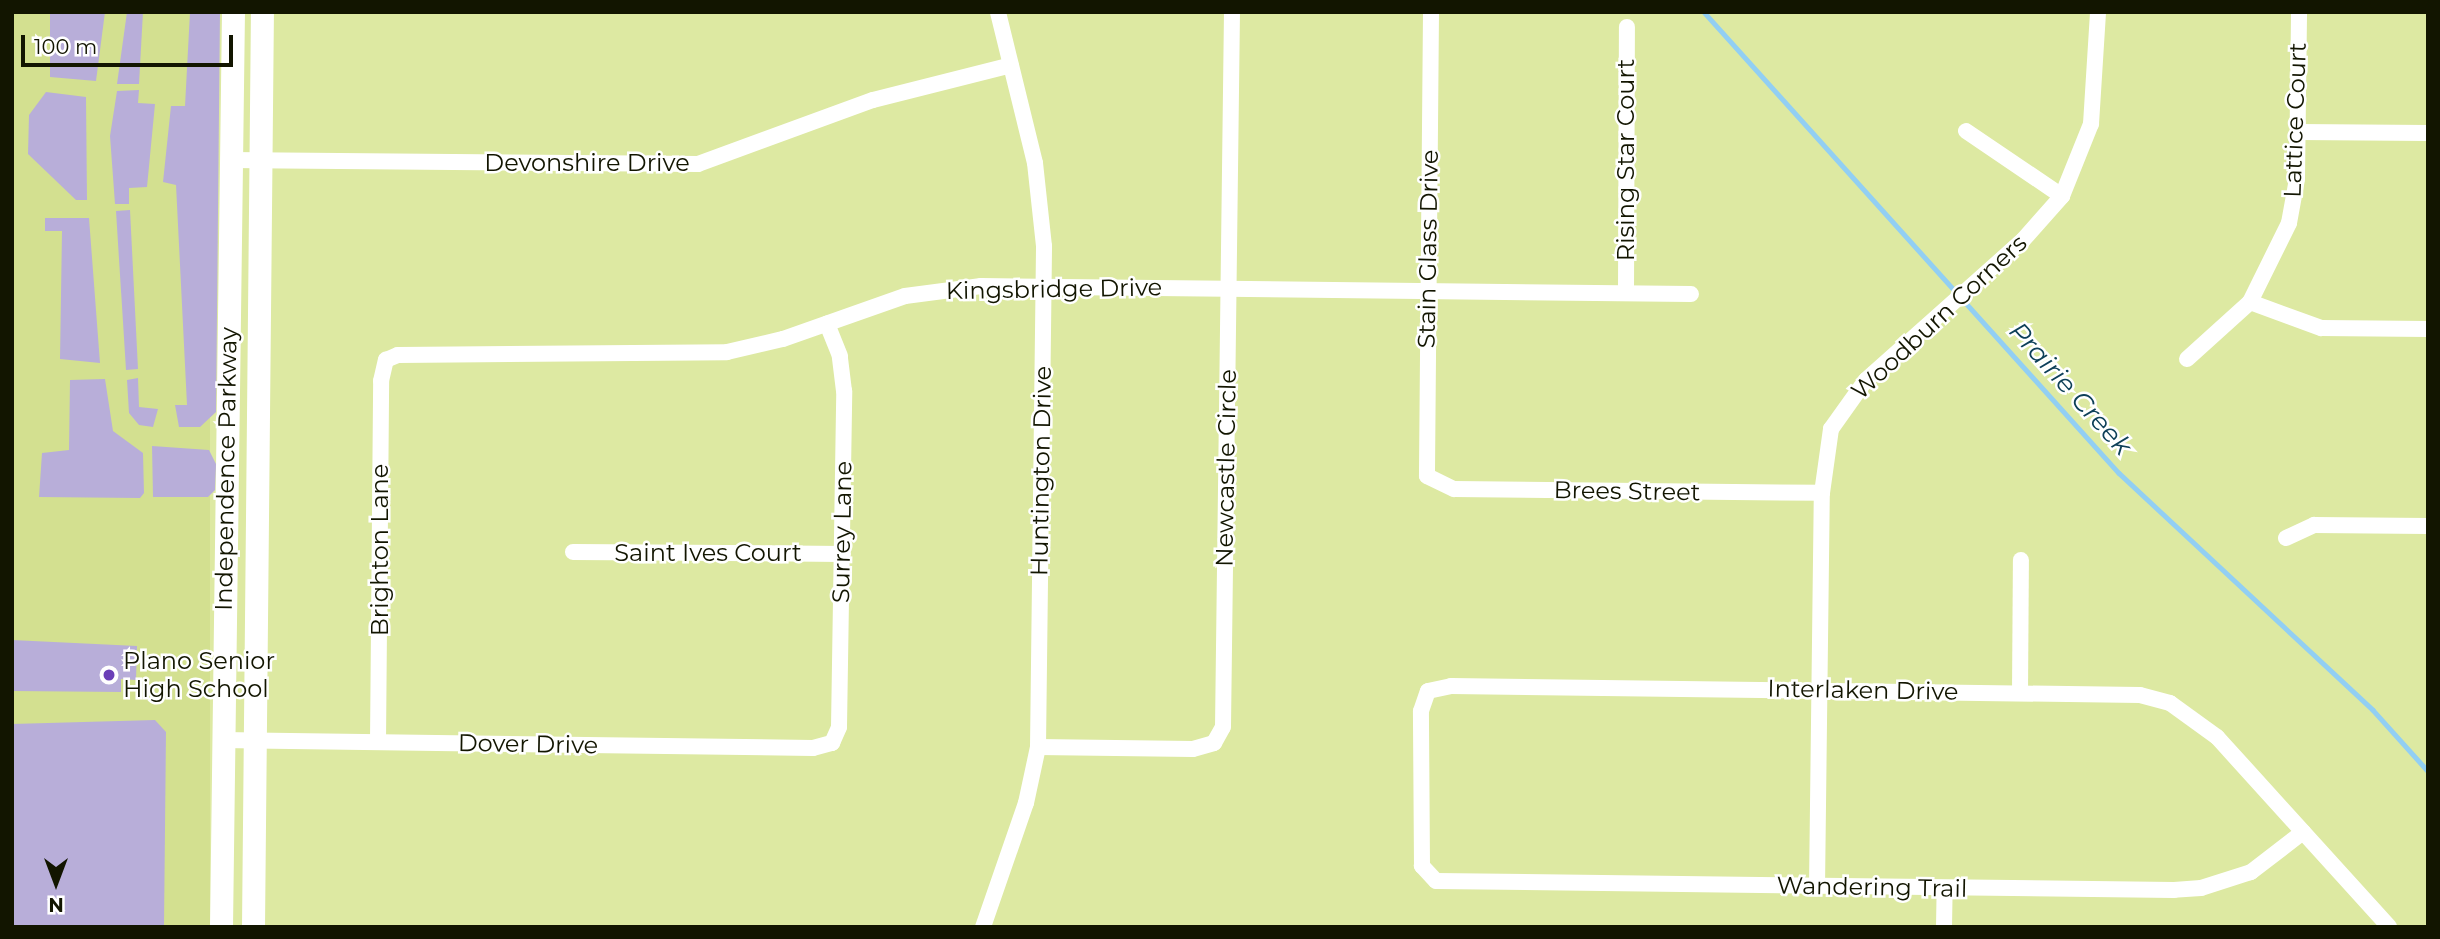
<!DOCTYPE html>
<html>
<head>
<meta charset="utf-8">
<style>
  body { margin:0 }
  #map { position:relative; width:2440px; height:939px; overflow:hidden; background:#dde9a2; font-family:Montserrat,sans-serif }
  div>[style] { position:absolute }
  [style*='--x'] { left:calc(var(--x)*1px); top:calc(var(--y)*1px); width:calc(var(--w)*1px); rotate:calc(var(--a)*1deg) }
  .built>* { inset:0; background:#d3e090; transform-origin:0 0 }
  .green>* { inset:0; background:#b8aed9 }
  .stream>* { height:4.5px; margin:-2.25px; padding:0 2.25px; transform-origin:2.25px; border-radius:2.25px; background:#92cff3 }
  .minor>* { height:16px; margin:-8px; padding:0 8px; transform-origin:8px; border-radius:8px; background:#fff }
  .secondary>* { height:23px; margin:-11.5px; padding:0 11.5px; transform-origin:11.5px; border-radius:11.5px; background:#fff }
  .dots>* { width:19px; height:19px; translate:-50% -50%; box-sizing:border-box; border:4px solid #fff; border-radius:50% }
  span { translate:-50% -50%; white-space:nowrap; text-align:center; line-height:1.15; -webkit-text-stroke:5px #fff; paint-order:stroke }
  .street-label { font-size:24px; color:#121500 }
  .poi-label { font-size:24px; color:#121500 }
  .left { translate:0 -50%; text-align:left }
  .water-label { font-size:26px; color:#0e4058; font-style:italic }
  .frame { position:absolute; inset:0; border:14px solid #121500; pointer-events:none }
  .north { position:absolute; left:21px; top:848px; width:70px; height:70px; -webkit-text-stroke:5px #fff; paint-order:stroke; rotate:180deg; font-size:19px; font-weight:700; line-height:28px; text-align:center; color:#121500 }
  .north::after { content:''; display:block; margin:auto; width:24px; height:32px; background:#121500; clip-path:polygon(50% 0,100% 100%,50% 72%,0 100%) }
  .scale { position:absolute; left:21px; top:35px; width:212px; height:32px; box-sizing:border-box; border:4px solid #121500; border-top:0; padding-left:9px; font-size:21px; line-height:24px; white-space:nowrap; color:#121500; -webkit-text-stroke:5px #fff; paint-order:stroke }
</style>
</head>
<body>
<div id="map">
  <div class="built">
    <i style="left:12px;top:12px;width:198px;height:915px"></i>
  </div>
  <div class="green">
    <i style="clip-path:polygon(50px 12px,105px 12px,96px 81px,50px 77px)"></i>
    <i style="clip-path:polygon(127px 12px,143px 12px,139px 84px,117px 84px)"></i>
    <i style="clip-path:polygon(190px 12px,220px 12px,216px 412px,200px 427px,179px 427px,175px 405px,187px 405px,176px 185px,163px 182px,171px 106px,185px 106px)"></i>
    <i style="clip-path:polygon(139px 90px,138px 103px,155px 104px,147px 187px,129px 188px,129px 204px,115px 204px,110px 136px,117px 91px)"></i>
    <i style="clip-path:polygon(46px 92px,86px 97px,87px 200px,76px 200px,28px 154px,29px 115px)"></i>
    <i style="clip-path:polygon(130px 210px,138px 369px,126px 370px,116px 211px)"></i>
    <i style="clip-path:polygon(45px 218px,89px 218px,100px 363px,60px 359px,62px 231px,45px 231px)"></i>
    <i style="clip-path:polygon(138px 378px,139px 407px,158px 409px,153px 427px,139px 425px,129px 413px,127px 380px)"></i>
    <i style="clip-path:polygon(105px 379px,113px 431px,143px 453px,144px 493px,140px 498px,39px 497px,42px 453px,69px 450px,70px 380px)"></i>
    <i style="clip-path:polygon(152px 446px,209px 450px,216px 464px,215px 490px,208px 497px,153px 497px)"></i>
    <i style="clip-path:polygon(12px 640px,137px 646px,136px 680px,121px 679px,121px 692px,12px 691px)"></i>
    <i style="clip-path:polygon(155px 720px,166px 732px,164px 927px,12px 927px,12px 724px)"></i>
  </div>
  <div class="stream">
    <i style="--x:1704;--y:12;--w:620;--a:48.01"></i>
    <i style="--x:2119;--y:473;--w:347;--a:43"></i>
    <i style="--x:2373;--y:710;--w:82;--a:48"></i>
  </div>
  <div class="minor">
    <i style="--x:1431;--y:12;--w:464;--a:90.5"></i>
    <i style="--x:1427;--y:476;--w:30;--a:26"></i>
    <i style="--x:1454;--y:489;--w:368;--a:0.6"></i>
    <i style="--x:1966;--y:131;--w:116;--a:34.1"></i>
    <i style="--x:2298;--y:132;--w:130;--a:0.4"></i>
    <i style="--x:231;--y:160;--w:467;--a:0.5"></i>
    <i style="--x:698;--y:164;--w:186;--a:-20.1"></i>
    <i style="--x:873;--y:100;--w:142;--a:-14.2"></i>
    <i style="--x:1626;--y:293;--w:266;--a:-89.8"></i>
    <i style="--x:2250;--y:302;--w:76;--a:20.1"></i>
    <i style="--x:2321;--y:328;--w:107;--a:0.5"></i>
    <i style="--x:2187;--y:359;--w:85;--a:-42.1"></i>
    <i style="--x:2250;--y:302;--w:88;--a:-63.7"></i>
    <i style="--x:2289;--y:223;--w:45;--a:-79.7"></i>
    <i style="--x:2297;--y:179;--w:167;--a:-89.3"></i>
    <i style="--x:2286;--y:538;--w:31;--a:-25"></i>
    <i style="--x:2314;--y:525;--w:114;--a:0.5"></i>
    <i style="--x:573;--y:552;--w:270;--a:0.4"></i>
    <i style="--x:2020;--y:692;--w:132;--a:-89.6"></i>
    <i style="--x:223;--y:740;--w:590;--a:0.78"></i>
    <i style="--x:813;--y:748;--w:20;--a:-15"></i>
    <i style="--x:832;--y:743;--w:17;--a:-66"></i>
    <i style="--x:839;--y:727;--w:336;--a:-89.1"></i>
    <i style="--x:844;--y:391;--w:35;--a:-97"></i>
    <i style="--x:840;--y:356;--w:35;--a:-112"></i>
    <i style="--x:378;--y:742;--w:361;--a:-89.5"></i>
    <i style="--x:381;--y:381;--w:22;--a:-77"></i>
    <i style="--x:386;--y:360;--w:13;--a:-23"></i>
    <i style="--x:398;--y:355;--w:329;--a:-0.5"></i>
    <i style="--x:727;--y:352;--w:57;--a:-13.1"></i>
    <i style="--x:783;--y:339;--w:129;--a:-19.4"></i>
    <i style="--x:905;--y:296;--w:77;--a:-7.5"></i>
    <i style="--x:981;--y:286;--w:710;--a:0.65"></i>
    <i style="--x:1038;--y:747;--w:155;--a:0.7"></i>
    <i style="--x:1193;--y:749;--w:22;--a:-16"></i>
    <i style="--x:1214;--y:743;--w:18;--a:-61"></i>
    <i style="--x:1223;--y:727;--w:715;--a:-89.28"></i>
    <i style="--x:2303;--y:832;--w:66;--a:142.4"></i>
    <i style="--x:2251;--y:872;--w:52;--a:162.3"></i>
    <i style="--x:2201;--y:888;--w:27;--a:176"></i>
    <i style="--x:2174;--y:890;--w:738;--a:-179.3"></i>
    <i style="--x:1436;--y:881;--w:21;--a:-133"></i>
    <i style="--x:1422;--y:866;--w:155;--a:-90.4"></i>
    <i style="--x:1421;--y:711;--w:21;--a:-71"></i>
    <i style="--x:1428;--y:691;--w:24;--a:-12"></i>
    <i style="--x:1451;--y:686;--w:689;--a:0.75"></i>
    <i style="--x:2140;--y:695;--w:31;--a:15"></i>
    <i style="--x:2170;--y:703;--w:58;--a:35.9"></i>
    <i style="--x:2217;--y:737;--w:256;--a:47.8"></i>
    <i style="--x:1817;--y:887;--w:394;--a:-89.3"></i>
    <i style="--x:1822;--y:493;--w:65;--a:-82"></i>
    <i style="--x:1831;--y:429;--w:60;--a:-54.5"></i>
    <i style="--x:1866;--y:380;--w:210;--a:-41.7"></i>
    <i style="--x:2023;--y:240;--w:59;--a:-48.4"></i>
    <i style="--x:2062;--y:196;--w:78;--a:-68.1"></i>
    <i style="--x:2091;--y:124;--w:112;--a:-86.4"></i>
    <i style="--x:983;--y:927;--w:131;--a:-70.9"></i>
    <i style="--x:1026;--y:803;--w:57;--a:-77.9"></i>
    <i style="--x:1038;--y:747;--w:501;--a:-89.31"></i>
    <i style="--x:1044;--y:246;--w:83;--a:-96.2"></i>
    <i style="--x:1035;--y:163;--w:155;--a:-103.8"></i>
    <i style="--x:1944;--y:927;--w:39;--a:-89"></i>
  </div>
  <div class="secondary">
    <i style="--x:221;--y:927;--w:915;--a:-89.25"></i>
    <i style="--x:253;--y:927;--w:915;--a:-89.44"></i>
  </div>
  <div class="dots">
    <i style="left:109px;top:675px;background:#6b3fb7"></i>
  </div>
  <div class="street-label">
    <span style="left:2295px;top:120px;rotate:-88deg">Lattice Court</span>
    <span style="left:1626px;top:160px;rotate:-90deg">Rising Star Court</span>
    <span style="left:587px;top:163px">Devonshire Drive</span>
    <span style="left:1428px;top:249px;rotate:-89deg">Stain Glass Drive</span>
    <span style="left:1054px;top:289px;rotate:-1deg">Kingsbridge Drive</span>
    <span style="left:1939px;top:317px;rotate:-43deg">Woodburn Corners</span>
    <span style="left:1226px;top:468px;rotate:-89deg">Newcastle Circle</span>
    <span style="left:226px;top:469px;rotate:-89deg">Independence Parkway</span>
    <span style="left:1041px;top:471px;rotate:-89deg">Huntington Drive</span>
    <span style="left:1627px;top:491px;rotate:1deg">Brees Street</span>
    <span style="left:842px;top:532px;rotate:-89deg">Surrey Lane</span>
    <span style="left:380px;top:550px;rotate:-90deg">Brighton Lane</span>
    <span style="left:708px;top:553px">Saint Ives Court</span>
    <span style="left:1863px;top:690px;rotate:1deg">Interlaken Drive</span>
    <span style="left:528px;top:744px;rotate:1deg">Dover Drive</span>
    <span style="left:1872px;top:887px;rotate:1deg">Wandering Trail</span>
  </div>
  <div class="poi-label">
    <span class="left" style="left:123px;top:675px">Plano Senior<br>High School</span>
  </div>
  <div class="water-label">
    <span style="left:2070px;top:389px;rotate:48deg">Prairie Creek</span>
  </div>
  <div class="frame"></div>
  <div class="north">N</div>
  <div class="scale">100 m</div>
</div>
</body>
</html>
